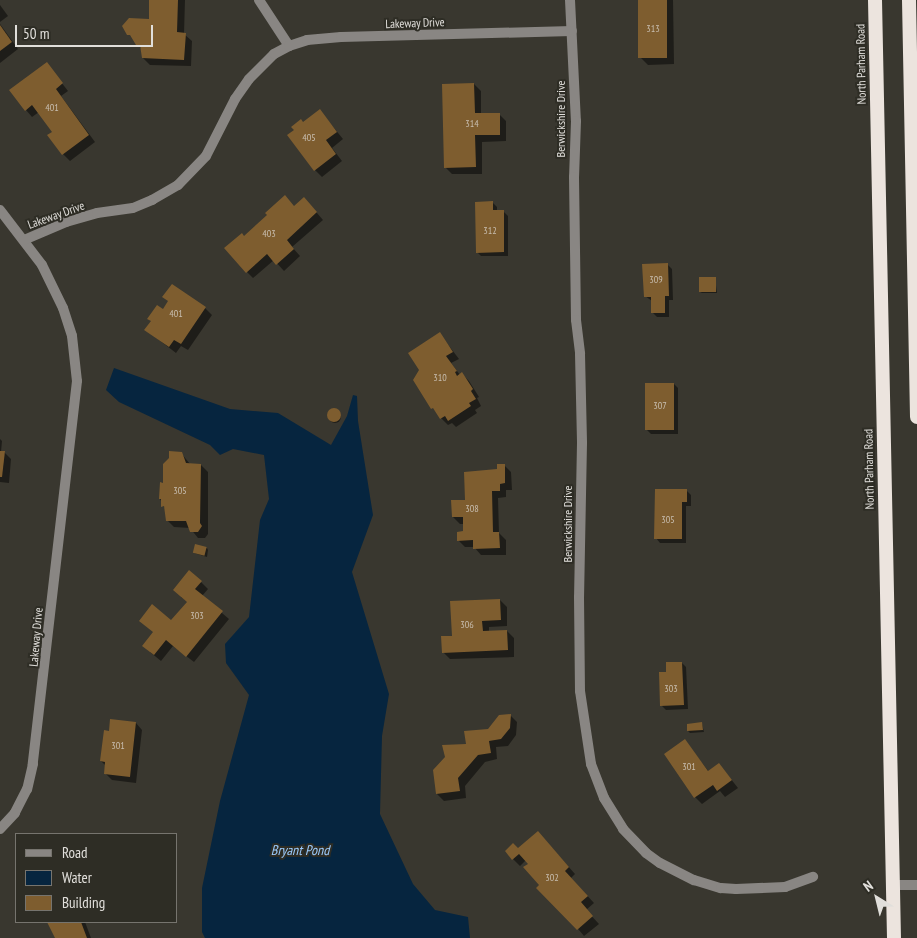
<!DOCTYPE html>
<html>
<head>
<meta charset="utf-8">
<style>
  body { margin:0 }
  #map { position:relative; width:917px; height:938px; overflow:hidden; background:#39372f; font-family:"PT Sans Narrow",sans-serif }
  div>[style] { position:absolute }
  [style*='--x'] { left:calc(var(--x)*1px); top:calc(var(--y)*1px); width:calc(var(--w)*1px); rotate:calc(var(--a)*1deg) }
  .water>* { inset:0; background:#06253f }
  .shadow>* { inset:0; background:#0007 }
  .round { border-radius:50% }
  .building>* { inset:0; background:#7e5d2f; transform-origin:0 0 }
  .minor>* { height:10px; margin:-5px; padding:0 5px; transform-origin:5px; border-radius:5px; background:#898683 }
  .trunk>* { height:14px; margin:-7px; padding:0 7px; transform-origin:7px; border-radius:7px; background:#ece4de }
  span { translate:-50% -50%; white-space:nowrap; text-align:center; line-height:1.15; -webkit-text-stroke:4px #2e2d25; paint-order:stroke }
  .number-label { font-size:10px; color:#c8beb0 }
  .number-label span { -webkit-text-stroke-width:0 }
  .street-label { font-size:12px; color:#e1dfdb }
  .water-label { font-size:14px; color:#9bcbfc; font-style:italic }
  .legend { position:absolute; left:15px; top:833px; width:162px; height:90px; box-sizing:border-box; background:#2e2d25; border:1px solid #76746e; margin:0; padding:6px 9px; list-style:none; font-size:15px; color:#e1dfdb }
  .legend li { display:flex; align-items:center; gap:10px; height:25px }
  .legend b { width:25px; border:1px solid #76746e }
  .north { position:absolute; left:852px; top:873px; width:50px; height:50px; -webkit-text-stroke:4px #2e2d25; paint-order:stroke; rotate:324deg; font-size:14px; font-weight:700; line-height:20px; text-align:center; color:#e1dfdb }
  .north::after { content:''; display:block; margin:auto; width:18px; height:22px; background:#e1dfdb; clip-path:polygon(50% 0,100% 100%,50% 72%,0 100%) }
  .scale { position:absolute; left:15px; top:25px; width:138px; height:22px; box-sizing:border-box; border:2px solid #e1dfdb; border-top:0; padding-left:6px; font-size:15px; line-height:18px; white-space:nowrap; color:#e1dfdb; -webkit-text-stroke:4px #2e2d25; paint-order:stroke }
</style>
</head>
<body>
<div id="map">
  <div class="water">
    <i style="clip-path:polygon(114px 368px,230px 409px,278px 413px,331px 445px,347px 416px,353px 395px,357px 396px,358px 421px,373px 515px,352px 572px,389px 694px,382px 736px,380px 814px,413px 884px,435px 910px,468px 917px,470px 938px,205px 938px,202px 932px,202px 888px,220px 801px,249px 695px,226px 663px,225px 644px,249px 617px,260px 520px,269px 499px,264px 455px,233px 449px,220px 455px,210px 445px,119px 402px,106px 390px)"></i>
  </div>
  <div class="shadow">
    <i style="clip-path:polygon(151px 0,185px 0,184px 34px,192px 41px,191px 66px,150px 65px,143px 58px,142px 50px,124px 26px,150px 20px)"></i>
    <i style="clip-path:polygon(640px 0,673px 0,674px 64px,648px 65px,641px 58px)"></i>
    <i style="clip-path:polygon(0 5px,8px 16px,0 22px)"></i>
    <i style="clip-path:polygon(0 24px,18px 49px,0 63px)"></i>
    <i style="clip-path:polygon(47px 64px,68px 91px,61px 96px,95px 142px,70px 161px,63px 154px,54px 132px,39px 112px,32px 117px,26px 110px)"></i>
    <i style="clip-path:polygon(474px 84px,481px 91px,481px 114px,499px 114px,506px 121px,506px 141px,482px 142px,482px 174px,452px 174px,446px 168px)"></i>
    <i style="clip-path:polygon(320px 111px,343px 139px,332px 148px,342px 161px,322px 177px,315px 170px,303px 124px)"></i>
    <i style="clip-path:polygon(493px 203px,497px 207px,497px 212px,503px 211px,508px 216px,508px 256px,481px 256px,477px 252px)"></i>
    <i style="clip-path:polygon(311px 206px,323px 220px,292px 247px,300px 256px,284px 271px,274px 260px,253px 278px,247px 272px,244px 237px,295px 208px)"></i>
    <i style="clip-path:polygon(667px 264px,672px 269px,673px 300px,669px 300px,669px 317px,657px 317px,653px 313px,652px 301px,645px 296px)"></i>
    <i style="clip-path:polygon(715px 278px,717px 293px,702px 293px,700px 292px)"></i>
    <i style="clip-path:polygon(205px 308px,212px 315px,188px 350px,181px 346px,176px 353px,146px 330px,163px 311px)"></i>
    <i style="clip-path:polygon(440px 334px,459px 359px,451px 363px,460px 375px,462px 374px,469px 381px,479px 397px,477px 398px,481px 406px,475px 410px,477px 413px,456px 427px,452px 423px,448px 425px,441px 418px,415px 380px)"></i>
    <i style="clip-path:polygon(674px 384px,678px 388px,678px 434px,651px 434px,646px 429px)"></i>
    <i class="round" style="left:329px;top:411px;width:12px;height:12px"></i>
    <i style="clip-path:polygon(0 439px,2px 441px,1px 452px,4px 452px,11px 459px,9px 483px,0 482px)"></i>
    <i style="clip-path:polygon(181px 453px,190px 464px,201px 465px,208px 472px,208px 534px,205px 538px,198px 538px,190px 528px,174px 527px,167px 520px,166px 510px,160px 499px,164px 484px)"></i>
    <i style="clip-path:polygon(504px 465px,511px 472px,512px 490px,506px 490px,506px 497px,498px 498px,499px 533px,506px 540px,506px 555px,481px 555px,474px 547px,465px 547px,458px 540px,465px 533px,464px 524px,460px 524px,453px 517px)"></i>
    <i style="clip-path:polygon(686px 490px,691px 495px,691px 506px,686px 506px,686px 543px,660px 543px,656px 538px)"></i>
    <i style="clip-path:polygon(207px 548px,208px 550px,207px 557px,194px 553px)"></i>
    <i style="clip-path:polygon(201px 582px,208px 589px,202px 596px,229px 619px,194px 662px,173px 646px,161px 661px,150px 652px,188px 602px,181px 597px)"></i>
    <i style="clip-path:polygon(500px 600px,507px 607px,507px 626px,489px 627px,489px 632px,507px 631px,514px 638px,514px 657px,450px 659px,443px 652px,453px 637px)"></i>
    <i style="clip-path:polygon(682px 663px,686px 667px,688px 709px,666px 710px,661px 705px)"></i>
    <i style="clip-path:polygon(511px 716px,517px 722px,516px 735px,508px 746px,496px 747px,497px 759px,485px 762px,465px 786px,466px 798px,444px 801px,437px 794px,446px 758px)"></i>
    <i style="clip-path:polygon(136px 723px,142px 730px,136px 783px,112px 780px,105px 773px,106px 766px,101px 761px,110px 732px)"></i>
    <i style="clip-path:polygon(702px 724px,704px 732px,690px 733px,688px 731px)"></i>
    <i style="clip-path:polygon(685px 741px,709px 772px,719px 764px,738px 788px,725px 797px,720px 791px,702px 804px,695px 797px)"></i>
    <i style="clip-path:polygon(544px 839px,575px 874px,571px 878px,594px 903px,586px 910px,599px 924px,584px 936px,541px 885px,526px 860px,520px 866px,513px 859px,518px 850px)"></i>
    <i style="clip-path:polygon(49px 922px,85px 922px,91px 938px,56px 938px)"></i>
  </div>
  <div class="building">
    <i style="clip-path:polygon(149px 0,178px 0,177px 32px,186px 33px,184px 60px,142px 58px,140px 45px,136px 45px,130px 35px,127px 35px,122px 26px,129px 18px,149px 19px)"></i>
    <i style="left:638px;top:0;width:29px;height:58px"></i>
    <i style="clip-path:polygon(0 25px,12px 42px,0 51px)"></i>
    <i style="clip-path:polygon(47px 62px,63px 83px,56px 89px,89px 135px,62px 155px,47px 135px,52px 132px,32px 105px,25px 111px,9px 90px)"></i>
    <i style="clip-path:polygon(474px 83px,475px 113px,500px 113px,500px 135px,475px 135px,476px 167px,444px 168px,442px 84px)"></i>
    <i style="clip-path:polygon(320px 109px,337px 132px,326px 140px,336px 154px,314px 171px,287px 135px,294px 130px,291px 127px,301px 119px,303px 122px)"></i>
    <i style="clip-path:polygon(285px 195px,294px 206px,304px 197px,317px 212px,287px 240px,294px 249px,276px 265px,267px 254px,246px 273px,224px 248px,242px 233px,244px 236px,267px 215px,265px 213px)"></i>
    <i style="clip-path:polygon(493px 201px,493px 210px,504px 210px,504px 252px,476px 253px,475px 202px)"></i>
    <i style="clip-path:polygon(668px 263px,669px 296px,665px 296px,665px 313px,651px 313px,651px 297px,644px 297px,642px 264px)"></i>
    <i style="left:699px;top:277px;width:17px;height:15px"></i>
    <i style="clip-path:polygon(172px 284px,206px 307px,181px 344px,174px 340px,169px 347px,144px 330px,151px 321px,147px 319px,157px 305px,163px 309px,168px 301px,162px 297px)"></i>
    <i style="clip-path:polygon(440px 332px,453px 352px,446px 356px,457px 371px,455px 372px,457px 376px,462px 372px,473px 389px,471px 391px,476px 399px,469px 403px,471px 406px,448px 421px,445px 416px,440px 419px,433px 408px,431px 409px,413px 380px,419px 370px,408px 353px)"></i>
    <i style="left:645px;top:383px;width:29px;height:47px"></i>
    <i class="round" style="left:327px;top:408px;width:14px;height:14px"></i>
    <i style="clip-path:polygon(0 451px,5px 451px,2px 477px,0 477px)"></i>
    <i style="clip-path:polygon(169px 451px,182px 452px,186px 463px,201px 464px,200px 523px,202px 526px,198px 532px,190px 532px,186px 521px,166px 521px,164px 506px,161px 507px,161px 499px,159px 499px,160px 482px,163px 483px,163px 464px,169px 458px)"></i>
    <i style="clip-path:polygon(497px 464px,505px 464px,505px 483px,500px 484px,500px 491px,492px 491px,493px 532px,499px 532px,500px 548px,473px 549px,473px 540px,457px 541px,457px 532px,463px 531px,463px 517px,452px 517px,451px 500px,465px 500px,464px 472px,497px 469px)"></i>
    <i style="clip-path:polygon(655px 489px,687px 489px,687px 502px,682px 502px,682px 539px,654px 539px)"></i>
    <i style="left:195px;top:544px;width:12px;height:9px;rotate:14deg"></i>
    <i style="clip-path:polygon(189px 570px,202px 581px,195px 589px,223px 611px,186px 657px,166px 640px,154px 655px,142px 646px,153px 632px,139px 621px,152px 604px,171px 620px,187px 602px,173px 590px)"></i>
    <i style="clip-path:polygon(500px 599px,501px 620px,482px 621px,483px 631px,507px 630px,508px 650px,442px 653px,441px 636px,452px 636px,450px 601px)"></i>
    <i style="clip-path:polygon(666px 662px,682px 662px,684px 705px,660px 706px,659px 672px,666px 672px)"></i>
    <i style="clip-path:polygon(511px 714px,510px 728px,501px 739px,489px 741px,491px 753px,478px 755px,458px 778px,460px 791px,436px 794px,433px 770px,445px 757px,442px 745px,466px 744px,464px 731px,488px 729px,499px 715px)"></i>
    <i style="clip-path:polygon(110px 719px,136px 722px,130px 777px,104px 774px,105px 762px,100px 761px,104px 730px,109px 731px)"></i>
    <i style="clip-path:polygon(702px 722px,703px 730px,687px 731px,687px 724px)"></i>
    <i style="clip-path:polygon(685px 739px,708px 771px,719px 763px,732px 780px,717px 791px,713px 785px,694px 798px,664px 754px)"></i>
    <i style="clip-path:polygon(538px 831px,569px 867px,565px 871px,588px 896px,581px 902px,593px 916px,577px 930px,536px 888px,539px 885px,523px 867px,528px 864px,519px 854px,512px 860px,505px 851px,513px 843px,518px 848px)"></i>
    <i style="clip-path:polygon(47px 922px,81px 922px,87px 938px,55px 938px)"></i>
  </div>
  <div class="minor">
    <i style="--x:259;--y:0;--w:55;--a:56.9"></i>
    <i style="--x:570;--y:0;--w:121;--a:87.2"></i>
    <i style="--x:576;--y:121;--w:56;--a:92"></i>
    <i style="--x:574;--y:177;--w:143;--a:89.2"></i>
    <i style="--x:576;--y:320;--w:34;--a:83"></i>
    <i style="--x:580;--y:354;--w:89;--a:88.7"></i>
    <i style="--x:582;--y:443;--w:154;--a:91.1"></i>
    <i style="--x:579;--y:597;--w:94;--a:89.4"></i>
    <i style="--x:580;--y:691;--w:74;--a:81.4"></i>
    <i style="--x:591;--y:764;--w:36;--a:69"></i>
    <i style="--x:604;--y:798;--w:36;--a:58"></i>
    <i style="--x:623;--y:829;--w:33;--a:46"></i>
    <i style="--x:646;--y:853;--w:17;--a:36"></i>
    <i style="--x:660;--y:863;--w:38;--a:27"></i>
    <i style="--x:694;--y:880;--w:28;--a:17"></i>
    <i style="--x:721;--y:888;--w:15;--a:4"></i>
    <i style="--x:736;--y:889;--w:49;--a:-2.3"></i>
    <i style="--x:785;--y:887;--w:30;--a:-20"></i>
    <i style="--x:0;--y:210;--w:69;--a:52.6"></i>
    <i style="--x:42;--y:265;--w:48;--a:64"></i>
    <i style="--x:63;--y:308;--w:29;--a:72"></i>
    <i style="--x:72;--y:336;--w:45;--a:83.7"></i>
    <i style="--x:77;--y:381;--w:386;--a:96.6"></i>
    <i style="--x:33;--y:764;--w:26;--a:103"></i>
    <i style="--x:27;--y:789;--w:27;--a:117"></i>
    <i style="--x:15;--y:813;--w:22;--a:133"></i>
    <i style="--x:24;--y:240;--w:46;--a:-23.2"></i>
    <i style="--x:66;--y:222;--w:32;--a:-16"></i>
    <i style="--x:97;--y:213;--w:36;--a:-8"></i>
    <i style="--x:133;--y:208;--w:21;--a:-23"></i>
    <i style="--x:152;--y:200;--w:30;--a:-30"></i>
    <i style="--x:178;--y:185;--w:40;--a:-46"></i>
    <i style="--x:206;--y:156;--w:64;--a:-63"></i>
    <i style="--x:235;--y:99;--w:24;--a:-55"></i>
    <i style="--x:249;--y:79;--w:35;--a:-45"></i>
    <i style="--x:274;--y:54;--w:17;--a:-28"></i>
    <i style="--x:289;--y:46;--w:19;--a:-18"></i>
    <i style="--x:307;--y:40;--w:34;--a:-5"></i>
    <i style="--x:341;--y:37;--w:231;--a:-1.5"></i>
    <i style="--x:893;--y:885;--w:24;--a:0"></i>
  </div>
  <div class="trunk">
    <i style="--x:875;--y:0;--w:938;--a:88.84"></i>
    <i style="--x:909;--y:0;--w:417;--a:88.9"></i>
  </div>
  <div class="number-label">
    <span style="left:653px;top:29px">313</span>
    <span style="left:52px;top:108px">401</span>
    <span style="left:472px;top:124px">314</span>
    <span style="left:309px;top:138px">405</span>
    <span style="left:490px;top:231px">312</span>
    <span style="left:269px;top:234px">403</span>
    <span style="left:656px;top:280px">309</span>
    <span style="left:176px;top:314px">401</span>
    <span style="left:440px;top:378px">310</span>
    <span style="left:660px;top:406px">307</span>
    <span style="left:180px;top:491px">305</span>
    <span style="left:472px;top:509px">308</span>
    <span style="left:668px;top:520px">305</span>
    <span style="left:197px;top:616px">303</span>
    <span style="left:467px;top:625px">306</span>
    <span style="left:671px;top:689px">303</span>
    <span style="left:118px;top:746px">301</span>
    <span style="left:689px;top:767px">301</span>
    <span style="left:552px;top:878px">302</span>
  </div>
  <div class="street-label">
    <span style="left:415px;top:23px;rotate:-2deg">Lakeway Drive</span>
    <span style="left:861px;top:64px;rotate:-91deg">North Parham Road</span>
    <span style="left:561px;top:119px;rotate:-90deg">Berwickshire Drive</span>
    <span style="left:56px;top:215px;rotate:-20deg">Lakeway Drive</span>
    <span style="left:869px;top:469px;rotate:-91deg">North Parham Road</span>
    <span style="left:568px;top:524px;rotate:-90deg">Berwickshire Drive</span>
    <span style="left:36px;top:637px;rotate:-85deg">Lakeway Drive</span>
  </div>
  <div class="water-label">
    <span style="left:300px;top:850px">Bryant Pond</span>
  </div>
  <ul class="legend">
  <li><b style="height:6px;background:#898683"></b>Road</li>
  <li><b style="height:14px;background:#06253f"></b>Water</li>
  <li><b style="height:14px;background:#7e5d2f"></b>Building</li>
  </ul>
  <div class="north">N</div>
  <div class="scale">50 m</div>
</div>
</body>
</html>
